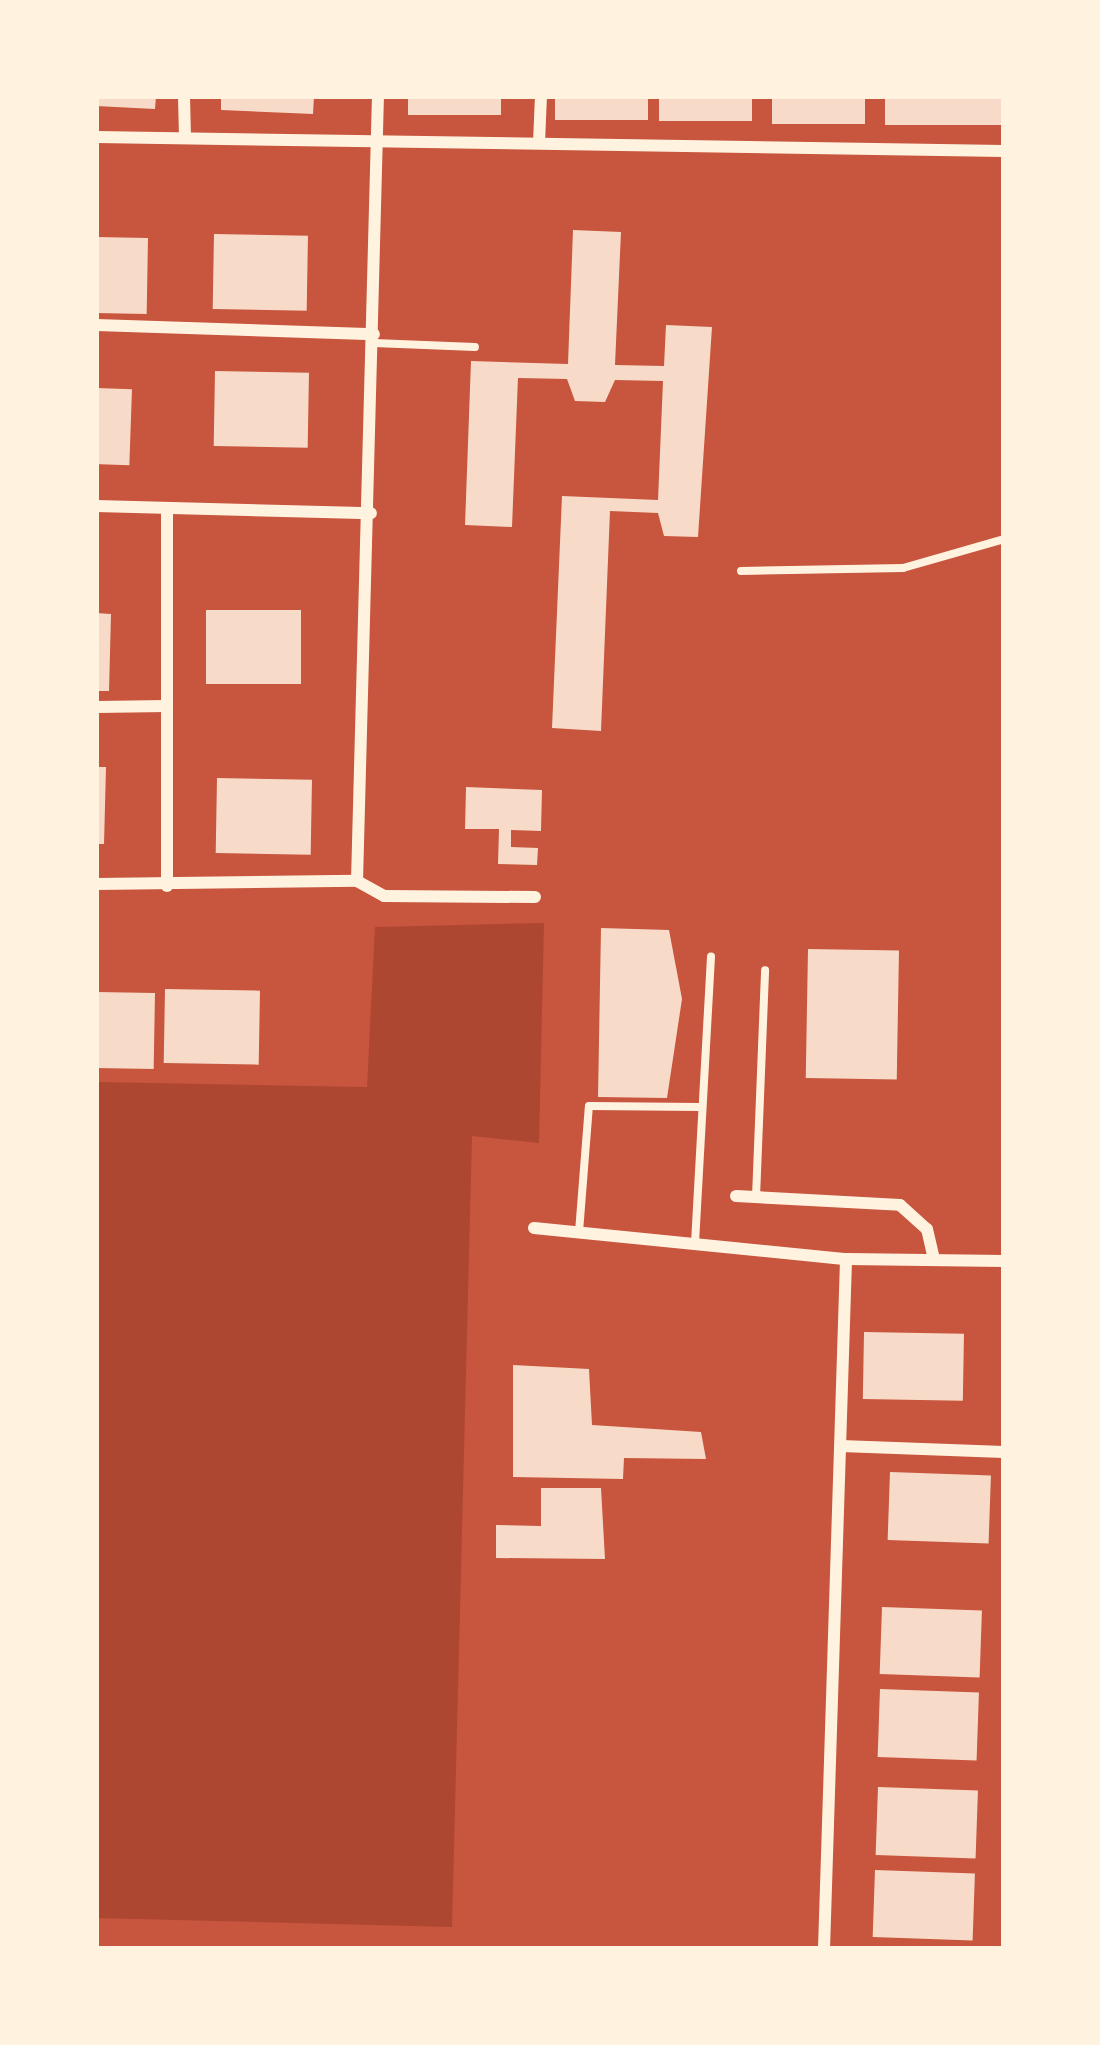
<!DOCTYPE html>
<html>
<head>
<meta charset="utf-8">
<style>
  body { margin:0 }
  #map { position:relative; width:1100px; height:2045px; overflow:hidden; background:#c8553d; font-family:Overpass,sans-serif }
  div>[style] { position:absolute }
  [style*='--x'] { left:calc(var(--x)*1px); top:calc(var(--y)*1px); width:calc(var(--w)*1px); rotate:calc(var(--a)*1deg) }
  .green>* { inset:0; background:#ae4732 }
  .building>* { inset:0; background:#f7dbc8; transform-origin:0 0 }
  .service>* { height:8px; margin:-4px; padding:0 4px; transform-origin:4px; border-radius:4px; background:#fff3e0 }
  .minor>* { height:12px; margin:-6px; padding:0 6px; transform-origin:6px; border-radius:6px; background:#fff3e0 }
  span { translate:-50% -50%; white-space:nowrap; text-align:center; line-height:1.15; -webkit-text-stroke:12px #fff3e0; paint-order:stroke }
  .frame { position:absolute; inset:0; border:99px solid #fff3e0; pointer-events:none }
</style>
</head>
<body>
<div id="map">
  <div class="green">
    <i style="clip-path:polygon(544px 923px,539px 1143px,472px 1136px,452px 1927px,96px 1918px,96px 1082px,367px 1087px,375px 927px)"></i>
  </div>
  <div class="building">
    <i style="clip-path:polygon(96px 96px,156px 96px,155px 109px,96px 106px)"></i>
    <i style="clip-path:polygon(221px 96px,314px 96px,313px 114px,221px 110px)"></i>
    <i style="left:408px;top:96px;width:93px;height:19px"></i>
    <i style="left:555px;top:96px;width:93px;height:24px"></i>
    <i style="left:659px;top:96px;width:93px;height:25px"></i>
    <i style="left:772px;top:96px;width:93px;height:28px"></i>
    <i style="left:885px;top:96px;width:119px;height:29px"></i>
    <i style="clip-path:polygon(573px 230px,621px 232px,615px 365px,664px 366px,666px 325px,712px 327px,698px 537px,664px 536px,658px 513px,610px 511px,601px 731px,552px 728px,562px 496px,658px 500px,663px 381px,615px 380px,605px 402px,575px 401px,567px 379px,518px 378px,512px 527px,465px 525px,471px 361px,568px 364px)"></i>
    <i style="left:214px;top:234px;width:94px;height:75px;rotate:1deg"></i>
    <i style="left:96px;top:237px;width:52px;height:76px;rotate:1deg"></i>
    <i style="left:215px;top:371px;width:94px;height:75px;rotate:1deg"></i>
    <i style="left:96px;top:388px;width:36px;height:76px;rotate:2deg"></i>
    <i style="left:206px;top:610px;width:95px;height:74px"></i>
    <i style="clip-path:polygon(96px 613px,111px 614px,109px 691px,96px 691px)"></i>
    <i style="clip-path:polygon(96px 767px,106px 767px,104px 844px,96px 844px)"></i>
    <i style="left:217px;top:778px;width:95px;height:75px;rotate:1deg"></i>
    <i style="clip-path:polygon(466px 787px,542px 790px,541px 831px,511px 830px,511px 847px,538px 848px,537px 865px,498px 864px,499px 829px,465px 829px)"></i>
    <i style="clip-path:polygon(601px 928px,669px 930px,682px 999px,667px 1098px,598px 1097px)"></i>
    <i style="left:808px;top:949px;width:91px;height:129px;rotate:1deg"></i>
    <i style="left:165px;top:989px;width:95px;height:74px;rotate:1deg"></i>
    <i style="left:96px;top:992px;width:59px;height:76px;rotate:1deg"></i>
    <i style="left:864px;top:1332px;width:100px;height:67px;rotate:1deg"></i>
    <i style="clip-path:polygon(513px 1365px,589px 1369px,592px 1425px,701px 1432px,706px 1459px,624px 1458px,623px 1479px,513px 1477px)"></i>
    <i style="left:890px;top:1472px;width:101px;height:68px;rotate:2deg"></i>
    <i style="clip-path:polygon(541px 1488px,601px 1488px,605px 1559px,496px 1558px,496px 1525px,541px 1526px)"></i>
    <i style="left:882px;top:1607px;width:100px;height:67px;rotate:2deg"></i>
    <i style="left:880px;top:1689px;width:99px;height:68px;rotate:2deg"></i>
    <i style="left:878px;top:1787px;width:100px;height:68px;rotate:2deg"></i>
    <i style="left:875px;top:1870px;width:100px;height:67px;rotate:2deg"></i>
  </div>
  <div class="service">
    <i style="--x:374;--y:343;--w:101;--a:2.3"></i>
    <i style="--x:741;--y:571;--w:162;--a:-1.1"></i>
    <i style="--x:903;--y:568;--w:105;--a:-16"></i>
    <i style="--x:756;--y:1197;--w:227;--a:-87.7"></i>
    <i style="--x:579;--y:1232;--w:126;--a:-85.5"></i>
    <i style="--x:589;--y:1106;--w:111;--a:0.5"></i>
    <i style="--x:695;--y:1243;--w:287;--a:-86.8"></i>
  </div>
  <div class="minor">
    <i style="--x:184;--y:96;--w:42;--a:88.6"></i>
    <i style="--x:96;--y:137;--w:908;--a:0.88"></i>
    <i style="--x:539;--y:143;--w:47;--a:-87.6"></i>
    <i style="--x:96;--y:325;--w:278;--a:1.9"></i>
    <i style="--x:96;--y:506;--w:275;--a:1.5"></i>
    <i style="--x:167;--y:508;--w:378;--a:90"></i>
    <i style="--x:96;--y:707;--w:71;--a:-0.8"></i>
    <i style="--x:357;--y:881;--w:785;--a:-88.47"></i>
    <i style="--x:96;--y:884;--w:261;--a:-0.7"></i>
    <i style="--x:357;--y:881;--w:31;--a:29"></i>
    <i style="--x:384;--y:896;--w:151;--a:0.4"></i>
    <i style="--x:736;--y:1196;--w:164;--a:3.1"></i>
    <i style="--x:900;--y:1205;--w:36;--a:42"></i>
    <i style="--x:927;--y:1229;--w:31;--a:77"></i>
    <i style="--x:534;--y:1228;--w:314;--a:5.7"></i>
    <i style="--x:846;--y:1259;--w:158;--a:0.7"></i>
    <i style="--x:841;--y:1446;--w:163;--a:2.1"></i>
    <i style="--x:824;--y:1949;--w:690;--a:-88.17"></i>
  </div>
  <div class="frame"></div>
</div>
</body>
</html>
